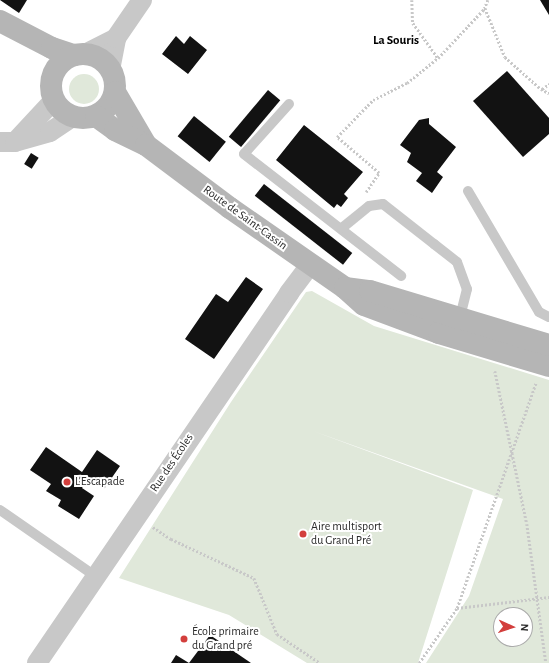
<!DOCTYPE html>
<html>
<head>
<meta charset="utf-8">
<style>
  body { margin:0 }
  #map { position:relative; width:549px; height:663px; overflow:hidden; background:#fff; font-family:"Alegreya Sans",sans-serif }
  div>[style] { position:absolute }
  [style*='--x'] { left:calc(var(--x)*1px); top:calc(var(--y)*1px); width:calc(var(--w)*1px); rotate:calc(var(--a)*1deg) }
  .green>* { inset:0; background:#e0e8da }
  .round { border-radius:50% }
  .building>* { inset:0; background:#121212; transform-origin:0 0 }
  .path>* { height:2.5px; margin-top:-1.25px; transform-origin:0; background:repeating-linear-gradient(90deg,#c8c8c8 0 2px,transparent 0 4px) }
  .lane>* { height:10px; margin:-5px; padding:0 5px; transform-origin:5px; border-radius:5px; background:#c8c8c8 }
  .street>* { height:20px; margin:-10px; padding:0 10px; transform-origin:10px; border-radius:10px; background:#c8c8c8 }
  .secondary>* { height:22px; margin:-11px; padding:0 11px; transform-origin:11px; border-radius:11px; background:#b5b5b5 }
  .secondary>.ring { margin:-11px; padding:0; box-sizing:content-box; background:none; border:22px solid #b5b5b5; border-radius:50% }
  .dots>* { width:11px; height:11px; translate:-50% -50%; box-sizing:border-box; border:2px solid #fff; border-radius:50% }
  span { translate:-50% -50%; white-space:nowrap; text-align:center; line-height:1.15; -webkit-text-stroke:4px #fff; paint-order:stroke }
  .street-label { font-size:12px; color:#2b2b2b }
  .poi-label { font-size:12px; color:#2b2b2b }
  .left { translate:0 -50%; text-align:left }
  .neighbourhood-label { font-size:13px; color:#000; font-weight:700 }
  .north { position:absolute; left:493px; top:607px; width:40px; height:40px; box-sizing:border-box; background:#fff; border:1px solid #aaa; border-radius:50%; rotate:93deg; font-size:11px; font-weight:700; line-height:16px; text-align:center; color:#2b2b2b }
  .north::after { content:''; display:block; margin:auto; width:14px; height:18px; background:#d33f3d; clip-path:polygon(50% 0,100% 100%,50% 72%,0 100%) }
</style>
</head>
<body>
<div id="map">
  <div class="green">
    <i class="round" style="left:69px;top:74px;width:30px;height:30px"></i>
    <i style="clip-path:polygon(evenodd,312px 291px,374px 326px,549px 380px,549px 663px,426px 663px,469px 596px,503px 499px,313px 431px,473px 490px,418px 663px,307px 663px,229px 615px,119px 578px,231px 402px,306px 292px,312px 291px,501px 615px,525px 615px,525px 639px,501px 639px,501px 615px)"></i>
  </div>
  <div class="building">
    <i style="clip-path:polygon(0 0,27px 0,19px 13px)"></i>
    <i style="clip-path:polygon(540px 0,549px 0,549px 15px)"></i>
    <i style="clip-path:polygon(176px 36px,184px 44px,190px 36px,207px 50px,188px 74px,162px 54px)"></i>
    <i style="clip-path:polygon(507px 71px,549px 118px,549px 134px,523px 157px,473px 101px)"></i>
    <i style="left:268px;top:90px;width:16px;height:61px;rotate:40deg"></i>
    <i style="left:194px;top:116px;width:41px;height:26px;rotate:39deg"></i>
    <i style="clip-path:polygon(429px 118px,429px 124px,456px 147px,437px 172px,443px 177px,432px 193px,416px 181px,422px 173px,407px 162px,411px 153px,400px 145px,419px 120px)"></i>
    <i style="clip-path:polygon(304px 125px,363px 172px,344px 194px,348px 198px,341px 207px,337px 204px,334px 208px,276px 160px)"></i>
    <i style="left:31px;top:153px;width:9px;height:13px;rotate:32deg"></i>
    <i style="left:264px;top:184px;width:112px;height:15px;rotate:38deg"></i>
    <i style="clip-path:polygon(246px 277px,263px 289px,214px 359px,185px 339px,216px 294px,228px 302px)"></i>
    <i style="clip-path:polygon(46px 447px,82px 472px,97px 450px,120px 466px,104px 489px,89px 478px,82px 488px,94px 496px,79px 519px,58px 506px,61px 500px,46px 491px,51px 484px,30px 470px)"></i>
    <i style="clip-path:polygon(210px 635px,251px 663px,189px 663px)"></i>
    <i style="clip-path:polygon(176px 655px,189px 663px,171px 663px)"></i>
  </div>
  <div class="path">
    <i style="--x:412;--y:0;--w:23;--a:88"></i>
    <i style="--x:413;--y:23;--w:43;--a:54.5"></i>
    <i style="--x:488;--y:0;--w:9;--a:111"></i>
    <i style="--x:485;--y:8;--w:53;--a:67.8"></i>
    <i style="--x:505;--y:57;--w:48;--a:41.6"></i>
    <i style="--x:541;--y:89;--w:9;--a:27"></i>
    <i style="--x:542;--y:89;--w:9;--a:-36"></i>
    <i style="--x:366;--y:192;--w:23;--a:-56"></i>
    <i style="--x:379;--y:173;--w:55;--a:-139.4"></i>
    <i style="--x:337;--y:137;--w:52;--a:-45.8"></i>
    <i style="--x:373;--y:100;--w:38;--a:-27"></i>
    <i style="--x:407;--y:83;--w:40;--a:-39"></i>
    <i style="--x:438;--y:58;--w:69;--a:-46.8"></i>
    <i style="--x:495;--y:371;--w:156;--a:78.2"></i>
    <i style="--x:527;--y:524;--w:140;--a:82.2"></i>
    <i style="--x:153;--y:527;--w:22;--a:34"></i>
    <i style="--x:171;--y:539;--w:92;--a:25.2"></i>
    <i style="--x:254;--y:578;--w:61;--a:67.7"></i>
    <i style="--x:277;--y:634;--w:52;--a:34"></i>
    <i style="--x:457;--y:608;--w:93;--a:-6.8"></i>
    <i style="--x:419;--y:663;--w:67;--a:-55.4"></i>
    <i style="--x:457;--y:608;--w:238;--a:-70.7"></i>
  </div>
  <div class="lane">
    <i style="--x:289;--y:104;--w:67;--a:132"></i>
    <i style="--x:244;--y:154;--w:199;--a:37.8"></i>
    <i style="--x:468;--y:191;--w:140;--a:59.6"></i>
    <i style="--x:539;--y:312;--w:11;--a:27"></i>
    <i style="--x:342;--y:228;--w:35;--a:-39"></i>
    <i style="--x:369;--y:206;--w:14;--a:-8"></i>
    <i style="--x:383;--y:204;--w:65;--a:38.1"></i>
    <i style="--x:434;--y:244;--w:29;--a:38"></i>
    <i style="--x:457;--y:262;--w:29;--a:70"></i>
    <i style="--x:467;--y:289;--w:32;--a:104"></i>
    <i style="--x:0;--y:510;--w:116;--a:34.8"></i>
  </div>
  <div class="street">
    <i style="--x:85;--y:54;--w:35;--a:-27"></i>
    <i style="--x:110;--y:70;--w:33;--a:-79"></i>
    <i style="--x:116;--y:38;--w:46;--a:-55.6"></i>
    <i style="--x:0;--y:142;--w:15;--a:0"></i>
    <i style="--x:15;--y:142;--w:36;--a:-16"></i>
    <i style="--x:50;--y:132;--w:27;--a:-34"></i>
    <i style="--x:15;--y:142;--w:57;--a:-47.1"></i>
    <i style="--x:37;--y:663;--w:448;--a:-55.7"></i>
    <i style="--x:289;--y:293;--w:35;--a:-53"></i>
  </div>
  <div class="secondary">
    <i style="--x:0;--y:21;--w:59;--a:27.4"></i>
    <i style="--x:52;--y:48;--w:23;--a:18"></i>
    <i class="ring" style="left:51px;top:54px;width:42px;height:42px"></i>
    <i style="--x:115;--y:92;--w:61;--a:59.7"></i>
    <i style="--x:96;--y:116;--w:24;--a:36"></i>
    <i style="--x:115;--y:130;--w:34;--a:26"></i>
    <i style="--x:146;--y:145;--w:105;--a:36.9"></i>
    <i style="--x:230;--y:208;--w:140;--a:34.8"></i>
    <i style="--x:345;--y:288;--w:25;--a:42"></i>
    <i style="--x:364;--y:305;--w:80;--a:20.5"></i>
    <i style="--x:439;--y:333;--w:115;--a:16.7"></i>
    <i style="--x:345;--y:288;--w:25;--a:7"></i>
    <i style="--x:370;--y:291;--w:187;--a:16.8"></i>
  </div>
  <div class="dots">
    <i style="left:67px;top:482px;background:#d33f3d"></i>
    <i style="left:303px;top:534px;background:#d33f3d"></i>
    <i style="left:184px;top:639px;background:#d33f3d"></i>
  </div>
  <div class="street-label">
    <span style="left:245px;top:218px;rotate:36deg">Route de Saint-Cassin</span>
    <span style="left:172px;top:463px;rotate:-56deg">Rue des Écoles</span>
  </div>
  <div class="poi-label">
    <span class="left" style="left:75px;top:482px">L'Escapade</span>
    <span class="left" style="left:311px;top:534px">Aire multisport<br>du Grand Pré</span>
    <span class="left" style="left:192px;top:639px">École primaire<br>du Grand pré</span>
  </div>
  <div class="neighbourhood-label">
    <span style="left:396px;top:41px">La Souris</span>
  </div>
  <div class="north">N</div>
</div>
</body>
</html>
